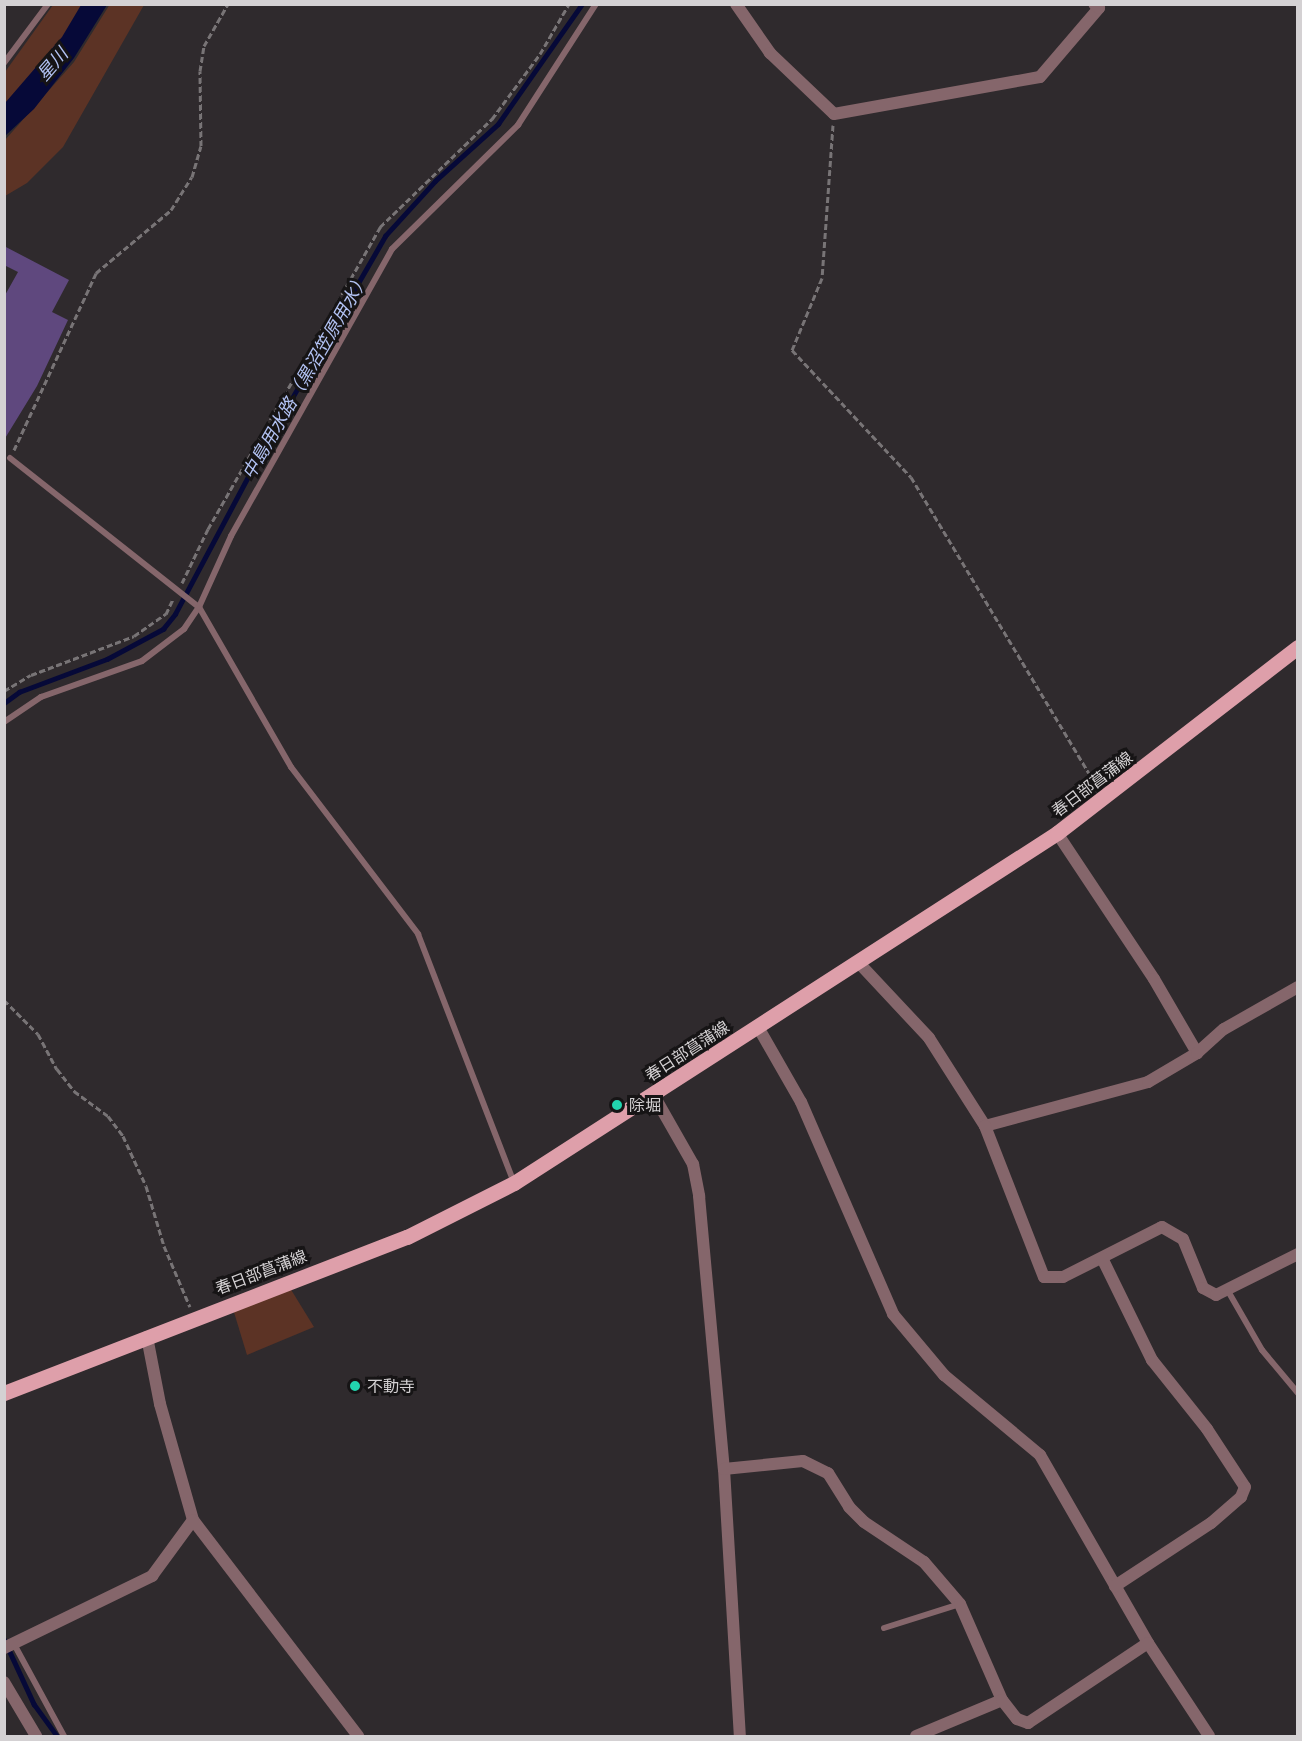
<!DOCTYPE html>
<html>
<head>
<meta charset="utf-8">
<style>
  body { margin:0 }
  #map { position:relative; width:1302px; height:1741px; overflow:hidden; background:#2f2a2d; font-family:Ubuntu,"Noto Sans JP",sans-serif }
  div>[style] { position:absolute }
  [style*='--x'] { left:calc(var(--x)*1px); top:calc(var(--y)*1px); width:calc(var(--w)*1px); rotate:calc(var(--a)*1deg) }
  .green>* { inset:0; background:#5c3325 }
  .water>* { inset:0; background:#060938 }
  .stream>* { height:4.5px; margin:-2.25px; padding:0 2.25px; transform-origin:2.25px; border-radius:2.25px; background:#060938 }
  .building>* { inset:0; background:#5f487e }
  .path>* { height:3px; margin-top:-1.5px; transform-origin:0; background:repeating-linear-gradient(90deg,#787476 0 6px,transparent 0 9px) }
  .lane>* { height:6px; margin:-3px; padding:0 3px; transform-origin:3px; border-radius:3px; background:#85666b }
  .street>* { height:12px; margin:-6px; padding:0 6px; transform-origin:6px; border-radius:6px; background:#85666b }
  .primary>* { height:15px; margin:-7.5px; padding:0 7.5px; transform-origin:7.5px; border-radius:7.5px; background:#de9faa }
  .dots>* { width:16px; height:16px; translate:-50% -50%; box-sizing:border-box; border:3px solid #161415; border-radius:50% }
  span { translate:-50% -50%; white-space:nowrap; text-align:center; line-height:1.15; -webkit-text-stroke:6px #161415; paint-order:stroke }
  .street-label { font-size:16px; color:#d4d1d3 }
  .poi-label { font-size:16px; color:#d4d1d3 }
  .left { translate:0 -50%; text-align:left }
  .water-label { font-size:18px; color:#b2c2f3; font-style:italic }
  .frame { position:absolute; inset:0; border:6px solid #d4d1d3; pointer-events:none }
</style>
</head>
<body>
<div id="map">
  <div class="green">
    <i style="clip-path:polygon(110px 4px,144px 5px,63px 147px,27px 183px,5px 196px,5px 140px,74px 62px)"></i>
    <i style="clip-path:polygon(53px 5px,84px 5px,63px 39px,5px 106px,5px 72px)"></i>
    <i style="clip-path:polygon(290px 1288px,314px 1327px,247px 1355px,233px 1309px)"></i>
  </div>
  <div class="water">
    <i style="clip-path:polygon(81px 5px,107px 5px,74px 58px,34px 109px,5px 136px,5px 103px,62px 37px)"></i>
  </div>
  <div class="stream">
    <i style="--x:4;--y:703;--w:19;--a:-36"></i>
    <i style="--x:19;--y:692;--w:94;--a:-20.6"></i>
    <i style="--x:107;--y:659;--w:64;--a:-28.2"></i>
    <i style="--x:163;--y:629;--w:19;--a:-51"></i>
    <i style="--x:175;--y:614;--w:191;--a:-62"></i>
    <i style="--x:265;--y:445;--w:241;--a:-60.1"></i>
    <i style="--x:385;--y:236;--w:74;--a:-47.7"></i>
    <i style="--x:435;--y:181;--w:85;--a:-42.1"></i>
    <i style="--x:498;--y:124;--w:146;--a:-55"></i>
    <i style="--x:4;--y:1639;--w:72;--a:65.2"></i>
    <i style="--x:34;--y:1704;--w:39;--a:54"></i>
  </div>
  <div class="building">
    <i style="clip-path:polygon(4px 246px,69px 280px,52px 312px,68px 320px,37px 386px,4px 440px,4px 297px,18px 272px,4px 265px)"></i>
  </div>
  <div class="path">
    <i style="--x:833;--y:125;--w:153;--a:94.1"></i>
    <i style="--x:822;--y:278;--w:78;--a:112.6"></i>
    <i style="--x:792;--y:350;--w:174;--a:46.9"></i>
    <i style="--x:911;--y:477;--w:359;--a:59"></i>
    <i style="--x:14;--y:450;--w:195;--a:-65.1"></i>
    <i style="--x:96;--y:273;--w:98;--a:-40"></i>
    <i style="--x:171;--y:210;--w:39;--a:-58"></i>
    <i style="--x:192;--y:177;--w:32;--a:-74"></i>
    <i style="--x:201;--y:146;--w:75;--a:-90.8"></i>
    <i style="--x:200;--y:71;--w:25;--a:-81"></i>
    <i style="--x:204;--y:46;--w:48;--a:-60.3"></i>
    <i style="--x:182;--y:583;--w:60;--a:-64.3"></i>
    <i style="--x:208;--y:529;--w:348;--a:-60.3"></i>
    <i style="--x:380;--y:227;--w:156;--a:-44"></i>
    <i style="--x:492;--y:119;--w:81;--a:-53.6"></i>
    <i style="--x:540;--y:54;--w:58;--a:-59.9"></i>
    <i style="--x:4;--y:691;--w:31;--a:-31"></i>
    <i style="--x:31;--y:675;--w:110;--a:-20.7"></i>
    <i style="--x:134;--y:636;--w:39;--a:-35"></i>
    <i style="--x:166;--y:614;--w:17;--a:-65"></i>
    <i style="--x:4;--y:1000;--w:48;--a:45"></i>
    <i style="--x:38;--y:1034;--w:40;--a:62"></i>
    <i style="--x:57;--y:1069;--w:28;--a:52"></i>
    <i style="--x:74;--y:1091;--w:42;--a:36.3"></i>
    <i style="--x:108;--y:1116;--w:25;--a:53"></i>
    <i style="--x:123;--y:1136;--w:55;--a:65.3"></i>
    <i style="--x:146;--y:1186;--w:63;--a:73.3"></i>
    <i style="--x:164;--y:1246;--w:66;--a:66.9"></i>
  </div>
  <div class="lane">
    <i style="--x:4;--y:63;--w:74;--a:-53.3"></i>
    <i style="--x:10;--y:458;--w:241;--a:38.3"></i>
    <i style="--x:199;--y:607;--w:185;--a:60.1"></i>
    <i style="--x:291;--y:767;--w:210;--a:52.7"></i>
    <i style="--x:418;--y:934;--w:267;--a:68.9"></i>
    <i style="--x:4;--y:722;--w:45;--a:-34"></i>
    <i style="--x:41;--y:697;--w:107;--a:-19.6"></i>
    <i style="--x:142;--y:661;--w:53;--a:-37.3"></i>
    <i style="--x:184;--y:629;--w:27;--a:-56"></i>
    <i style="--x:199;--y:607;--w:78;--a:-65.7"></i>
    <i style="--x:231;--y:536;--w:329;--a:-60.7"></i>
    <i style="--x:392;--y:249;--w:177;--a:-44.5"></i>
    <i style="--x:518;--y:125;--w:144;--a:-57.2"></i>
    <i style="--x:1228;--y:1291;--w:68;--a:60"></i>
    <i style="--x:1262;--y:1350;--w:56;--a:50.1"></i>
    <i style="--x:884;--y:1628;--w:80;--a:-17.5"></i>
    <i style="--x:14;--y:1644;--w:105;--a:61.5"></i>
  </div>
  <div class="street">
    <i style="--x:736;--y:4;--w:60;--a:55.2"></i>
    <i style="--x:770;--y:53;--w:88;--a:43.6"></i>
    <i style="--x:834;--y:114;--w:209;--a:-10.2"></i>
    <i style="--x:1040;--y:77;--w:91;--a:-49.5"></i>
    <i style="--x:1099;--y:8;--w:6;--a:-141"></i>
    <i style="--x:1057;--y:833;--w:175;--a:56.4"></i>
    <i style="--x:1154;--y:979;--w:86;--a:59.8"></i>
    <i style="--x:858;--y:962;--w:104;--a:46.9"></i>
    <i style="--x:929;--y:1038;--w:104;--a:57.5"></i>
    <i style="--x:985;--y:1126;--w:169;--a:-15.1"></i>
    <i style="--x:1148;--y:1082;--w:57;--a:-30.6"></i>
    <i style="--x:1197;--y:1053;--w:36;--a:-42"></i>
    <i style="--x:1224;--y:1029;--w:85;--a:-29.6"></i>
    <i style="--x:758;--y:1027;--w:86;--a:60.2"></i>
    <i style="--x:801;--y:1102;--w:231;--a:66.5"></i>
    <i style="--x:893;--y:1314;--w:80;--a:50.1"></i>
    <i style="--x:944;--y:1375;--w:125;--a:39.8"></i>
    <i style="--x:1040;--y:1455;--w:217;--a:60.1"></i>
    <i style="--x:1148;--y:1643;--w:111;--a:56.7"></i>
    <i style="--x:653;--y:1094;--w:81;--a:60.3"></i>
    <i style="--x:693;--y:1164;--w:33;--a:79"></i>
    <i style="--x:699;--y:1196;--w:274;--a:84.8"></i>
    <i style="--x:724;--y:1469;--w:267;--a:86.6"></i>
    <i style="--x:985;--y:1126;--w:162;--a:68.7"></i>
    <i style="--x:1044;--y:1277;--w:19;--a:0"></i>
    <i style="--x:1063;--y:1277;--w:111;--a:-26.8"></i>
    <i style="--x:1162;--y:1227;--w:24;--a:30"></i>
    <i style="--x:1183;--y:1239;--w:53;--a:67.8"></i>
    <i style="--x:1203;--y:1288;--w:15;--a:28"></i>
    <i style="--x:1216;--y:1295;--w:92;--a:-26.6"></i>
    <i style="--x:1102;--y:1258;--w:114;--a:63.9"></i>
    <i style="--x:1152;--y:1360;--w:88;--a:51.4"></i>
    <i style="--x:1207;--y:1429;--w:69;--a:56.8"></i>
    <i style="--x:1245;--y:1487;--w:11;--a:112"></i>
    <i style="--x:1241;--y:1497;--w:40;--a:139"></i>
    <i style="--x:1211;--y:1523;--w:115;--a:146.7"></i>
    <i style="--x:147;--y:1337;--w:68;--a:79"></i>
    <i style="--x:160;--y:1404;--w:121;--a:74.1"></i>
    <i style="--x:193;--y:1520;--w:272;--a:52.6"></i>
    <i style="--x:724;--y:1469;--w:79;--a:-5.8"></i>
    <i style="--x:803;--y:1461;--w:28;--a:26"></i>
    <i style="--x:828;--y:1473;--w:40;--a:58"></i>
    <i style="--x:849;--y:1507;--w:21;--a:45"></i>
    <i style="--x:864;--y:1522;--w:72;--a:33.7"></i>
    <i style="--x:924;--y:1562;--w:55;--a:49.4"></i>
    <i style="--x:960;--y:1604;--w:105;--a:66.4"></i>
    <i style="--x:4;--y:1648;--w:165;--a:-25.9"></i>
    <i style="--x:152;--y:1576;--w:69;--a:-53.8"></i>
    <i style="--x:4;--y:1682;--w:63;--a:59.3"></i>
    <i style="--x:916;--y:1736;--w:93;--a:-22.7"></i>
    <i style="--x:1002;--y:1700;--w:24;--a:52"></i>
    <i style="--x:1017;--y:1719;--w:12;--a:20"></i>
    <i style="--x:1028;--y:1723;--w:144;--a:-33.7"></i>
  </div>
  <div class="primary">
    <i style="--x:4;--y:1393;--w:432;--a:-21.2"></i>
    <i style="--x:407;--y:1237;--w:120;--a:-26.8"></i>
    <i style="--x:514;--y:1183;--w:646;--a:-32.8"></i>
    <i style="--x:1057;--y:833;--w:304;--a:-37.7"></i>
  </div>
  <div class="dots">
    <i style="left:617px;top:1105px;background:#22d5af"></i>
    <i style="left:355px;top:1386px;background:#22d5af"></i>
  </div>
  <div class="street-label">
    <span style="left:1092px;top:784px;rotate:-37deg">春日部菖蒲線</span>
    <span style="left:687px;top:1051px;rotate:-33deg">春日部菖蒲線</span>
    <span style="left:261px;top:1272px;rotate:-21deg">春日部菖蒲線</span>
  </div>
  <div class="poi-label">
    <span class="left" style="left:629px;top:1105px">除堀</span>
    <span class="left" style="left:367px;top:1386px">不動寺</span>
  </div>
  <div class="water-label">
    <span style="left:52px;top:64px;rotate:-49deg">星川</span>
    <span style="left:305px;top:376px;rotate:-60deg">中島用水路（黒沼笠原用水）</span>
  </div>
  <div class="frame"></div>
</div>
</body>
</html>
